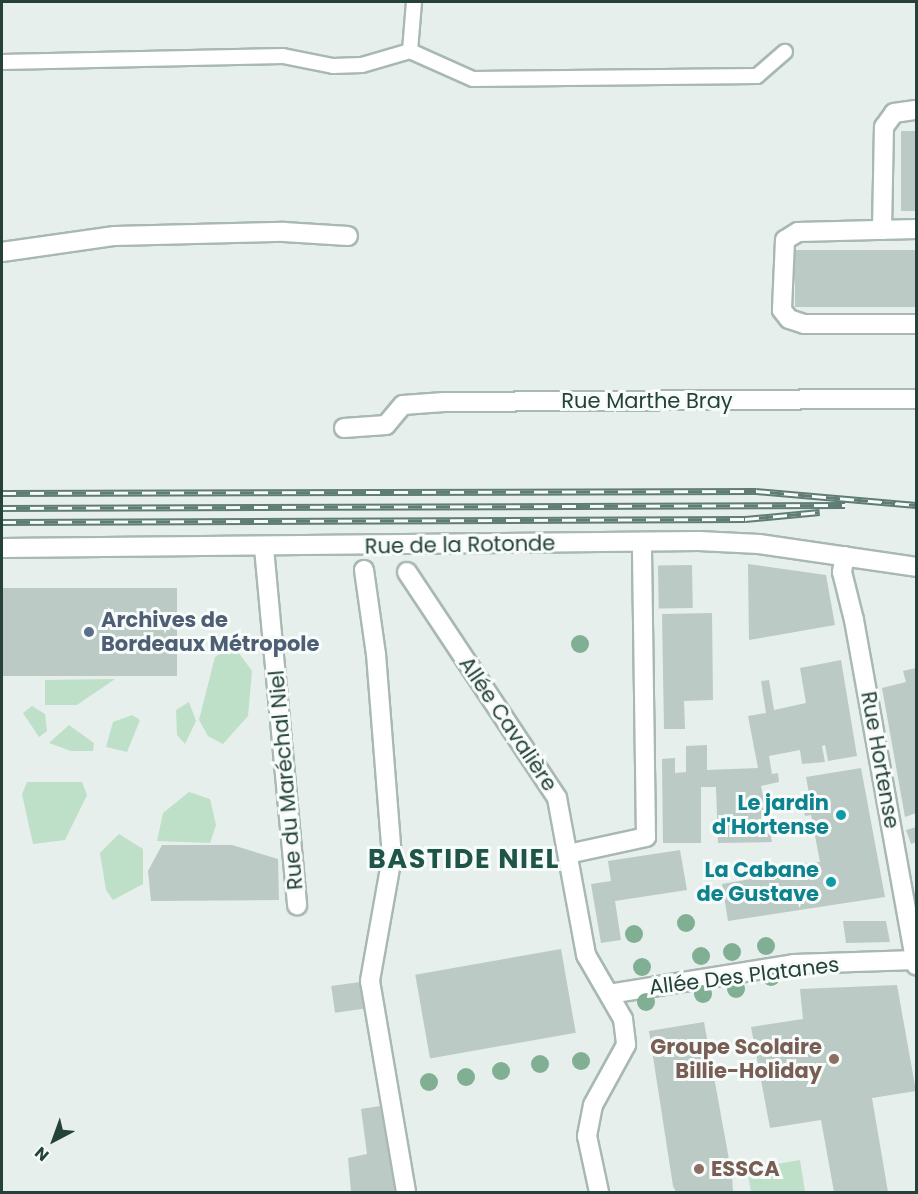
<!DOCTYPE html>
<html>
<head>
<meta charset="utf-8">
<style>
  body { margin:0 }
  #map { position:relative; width:918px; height:1194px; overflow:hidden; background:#e6efeb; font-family:Poppins,sans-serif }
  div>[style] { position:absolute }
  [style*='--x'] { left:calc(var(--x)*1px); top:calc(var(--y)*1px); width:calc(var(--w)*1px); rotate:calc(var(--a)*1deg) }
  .green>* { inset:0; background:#bfe0c8 }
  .building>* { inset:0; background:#bbcac4; transform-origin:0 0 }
  .roads { filter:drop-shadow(2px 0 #a8b8b2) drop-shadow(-2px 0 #a8b8b2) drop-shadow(0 2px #a8b8b2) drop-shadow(0 -2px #a8b8b2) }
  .lane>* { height:14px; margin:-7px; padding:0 7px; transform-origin:7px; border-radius:7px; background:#fff }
  .street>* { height:18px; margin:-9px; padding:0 9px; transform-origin:9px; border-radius:9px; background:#fff }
  .rail>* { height:7px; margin-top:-3.5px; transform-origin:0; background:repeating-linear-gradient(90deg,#f7fbf9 0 14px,#5f7d75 0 28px); box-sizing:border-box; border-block:2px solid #5f7d75 }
  .trees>* { width:18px; height:18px; margin:-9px; border-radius:50%; background:#80af93 }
  .dots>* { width:16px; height:16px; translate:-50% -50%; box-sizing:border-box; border:3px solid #f7fbf9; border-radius:50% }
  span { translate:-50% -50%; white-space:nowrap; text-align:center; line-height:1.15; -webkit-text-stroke:6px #f7fbf9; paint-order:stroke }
  .street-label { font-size:21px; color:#24423a }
  .service-label { font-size:21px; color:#4e5e75; font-weight:700 }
  .left { translate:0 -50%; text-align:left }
  .culture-label { font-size:21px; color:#0d838f; font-weight:700 }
  .right { translate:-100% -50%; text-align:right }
  .education-label { font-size:21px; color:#785e54; font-weight:700 }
  .district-label { font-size:27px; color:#1f5548; font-weight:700; letter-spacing:1.5px }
  .frame { position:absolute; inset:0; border:3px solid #24423a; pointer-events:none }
  .north { position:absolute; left:24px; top:1110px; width:60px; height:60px; -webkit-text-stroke:4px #f7fbf9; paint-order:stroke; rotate:221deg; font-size:16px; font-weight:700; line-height:24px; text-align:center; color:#24423a }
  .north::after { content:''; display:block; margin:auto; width:21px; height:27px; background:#24423a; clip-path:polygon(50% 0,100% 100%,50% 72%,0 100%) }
</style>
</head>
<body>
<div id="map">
  <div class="green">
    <i style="clip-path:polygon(233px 645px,252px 671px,248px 716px,223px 744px,208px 736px,199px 720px,215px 657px)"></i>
    <i style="clip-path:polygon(115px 679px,77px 705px,45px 705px,45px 680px)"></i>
    <i style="clip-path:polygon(189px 702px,196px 721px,185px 744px,177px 735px,176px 710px)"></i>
    <i style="clip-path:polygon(32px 706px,45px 714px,47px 731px,39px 737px,23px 713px)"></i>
    <i style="clip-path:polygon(132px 715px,140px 720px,127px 752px,106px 747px,113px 722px)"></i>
    <i style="clip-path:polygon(69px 725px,94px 743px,93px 751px,71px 751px,49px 743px)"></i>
    <i style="clip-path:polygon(27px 782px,82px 782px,87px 795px,65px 840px,33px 844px,22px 794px)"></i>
    <i style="clip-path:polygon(189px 792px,210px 799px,216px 825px,210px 843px,157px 841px,163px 813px)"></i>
    <i style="clip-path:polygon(119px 834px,143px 849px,143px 884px,113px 900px,106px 890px,100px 853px)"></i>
    <i style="clip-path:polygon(800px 1160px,805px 1192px,751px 1192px,747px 1169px)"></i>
  </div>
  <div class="building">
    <i style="left:901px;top:131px;width:15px;height:80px"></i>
    <i style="left:795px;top:250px;width:121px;height:57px"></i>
    <i style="clip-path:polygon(748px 564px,826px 575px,835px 625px,749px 640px)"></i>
    <i style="left:692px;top:565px;width:43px;height:34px;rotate:89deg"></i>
    <i style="left:2px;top:588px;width:175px;height:88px"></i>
    <i style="clip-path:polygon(712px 613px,713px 700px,684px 701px,685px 729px,664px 729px,662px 614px)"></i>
    <i style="clip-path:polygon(841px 660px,857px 756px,828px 761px,825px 745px,822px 746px,825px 762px,802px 764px,800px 750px,769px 756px,772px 774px,778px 773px,779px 782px,761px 786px,772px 842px,718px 843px,716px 787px,701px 787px,701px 843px,663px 843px,662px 759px,675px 758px,675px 773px,686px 772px,686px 746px,707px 745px,707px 770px,758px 768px,748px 716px,766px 713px,761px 681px,769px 680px,774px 710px,806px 703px,800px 668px)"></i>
    <i style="clip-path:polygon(916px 668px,916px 813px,905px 817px,882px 688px,906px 682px,903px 671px)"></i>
    <i style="clip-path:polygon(861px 768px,885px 897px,728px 921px,722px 884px,769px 876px,767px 864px,775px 862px,776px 867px,820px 862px,811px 815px,805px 816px,802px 801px,810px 799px,806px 777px)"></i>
    <i style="clip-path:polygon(916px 827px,916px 842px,911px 844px,906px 830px)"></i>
    <i style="clip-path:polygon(162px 845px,232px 845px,278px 859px,279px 900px,151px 901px,148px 871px)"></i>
    <i style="clip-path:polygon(680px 850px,687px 890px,615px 901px,621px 940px,601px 943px,591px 884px,611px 881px,608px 861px)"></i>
    <i style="clip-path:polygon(843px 921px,886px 921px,890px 942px,846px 943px)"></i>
    <i style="left:561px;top:949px;width:85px;height:148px;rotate:80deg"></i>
    <i style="left:360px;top:982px;width:27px;height:29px;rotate:82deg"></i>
    <i style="clip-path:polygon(897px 985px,916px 1091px,872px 1098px,888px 1192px,834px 1192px,821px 1120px,770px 1128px,751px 1027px,803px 1019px,800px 989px)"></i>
    <i style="clip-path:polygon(704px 1022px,732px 1176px,733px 1192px,676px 1192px,673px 1186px,649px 1031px)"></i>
    <i style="clip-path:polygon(380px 1106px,395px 1192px,351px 1192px,348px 1158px,367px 1154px,361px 1109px)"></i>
  </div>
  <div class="roads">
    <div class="lane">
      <i style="--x:414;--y:2;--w:49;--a:94.7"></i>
      <i style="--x:410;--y:51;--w:69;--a:24"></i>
      <i style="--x:473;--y:79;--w:284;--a:-0.6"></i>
      <i style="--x:757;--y:76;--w:37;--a:-41"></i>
      <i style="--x:2;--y:62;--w:281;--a:-1.2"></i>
      <i style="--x:283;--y:56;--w:51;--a:11.3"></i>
      <i style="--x:333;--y:66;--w:29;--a:-2"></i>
      <i style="--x:362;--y:65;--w:50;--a:-16.3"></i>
    </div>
    <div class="street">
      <i style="--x:916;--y:229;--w:118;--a:178.5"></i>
      <i style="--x:798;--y:232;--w:15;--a:148"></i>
      <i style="--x:785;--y:240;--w:70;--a:92.5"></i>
      <i style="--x:782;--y:310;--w:11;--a:52"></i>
      <i style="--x:789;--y:319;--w:16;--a:18"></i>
      <i style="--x:804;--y:324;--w:112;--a:0"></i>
      <i style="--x:882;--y:230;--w:103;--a:-88.9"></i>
      <i style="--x:884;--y:127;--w:17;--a:-54"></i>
      <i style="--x:894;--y:113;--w:22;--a:-8"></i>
      <i style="--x:2;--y:252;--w:114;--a:-8.1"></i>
      <i style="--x:115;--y:236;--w:169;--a:-1.4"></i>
      <i style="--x:284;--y:232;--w:64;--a:3.6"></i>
      <i style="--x:344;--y:428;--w:42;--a:-4.1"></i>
      <i style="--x:386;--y:425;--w:26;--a:-50"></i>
      <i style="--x:403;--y:405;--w:41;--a:-4.2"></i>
      <i style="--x:444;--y:402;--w:472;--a:-0.4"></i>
      <i style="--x:2;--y:548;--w:697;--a:-0.58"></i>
      <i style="--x:699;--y:541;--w:60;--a:2.9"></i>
      <i style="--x:759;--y:544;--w:159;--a:8.3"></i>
      <i style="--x:264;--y:548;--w:359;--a:84.7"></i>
      <i style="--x:845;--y:556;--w:16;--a:101"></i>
      <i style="--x:842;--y:572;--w:49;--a:76"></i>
      <i style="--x:854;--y:620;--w:351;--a:79.8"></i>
      <i style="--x:364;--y:570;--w:85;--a:81.9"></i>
      <i style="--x:376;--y:654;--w:204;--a:85.5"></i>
      <i style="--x:392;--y:857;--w:126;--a:100.1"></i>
      <i style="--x:370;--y:981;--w:214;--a:80.3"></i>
      <i style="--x:407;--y:572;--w:271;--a:56.4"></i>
      <i style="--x:557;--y:798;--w:160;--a:79.5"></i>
      <i style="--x:586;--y:955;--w:74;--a:60"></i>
      <i style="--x:623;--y:1019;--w:26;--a:83"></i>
      <i style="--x:626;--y:1045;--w:68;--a:118.8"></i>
      <i style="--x:593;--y:1105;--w:32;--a:101"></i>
      <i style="--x:587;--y:1136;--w:57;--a:77.9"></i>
      <i style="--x:568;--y:854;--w:80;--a:-12.3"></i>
      <i style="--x:646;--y:837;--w:295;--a:-90.8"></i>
      <i style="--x:609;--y:994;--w:187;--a:-9.2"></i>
      <i style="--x:794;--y:964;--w:122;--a:-1.9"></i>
    </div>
  </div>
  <div class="rail">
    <i style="--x:2;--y:493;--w:754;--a:-0.15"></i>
    <i style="--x:756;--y:491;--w:161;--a:5"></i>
    <i style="--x:2;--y:508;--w:843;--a:-0.2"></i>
    <i style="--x:2;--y:522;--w:743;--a:-0.23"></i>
    <i style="--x:745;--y:519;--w:75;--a:-5.3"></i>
  </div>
  <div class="trees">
    <i style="left:580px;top:644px"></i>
    <i style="left:686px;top:923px"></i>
    <i style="left:634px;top:934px"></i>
    <i style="left:766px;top:946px"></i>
    <i style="left:732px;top:952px"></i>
    <i style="left:701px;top:956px"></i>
    <i style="left:642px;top:967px"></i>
    <i style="left:771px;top:977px"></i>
    <i style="left:736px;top:989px"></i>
    <i style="left:703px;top:994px"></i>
    <i style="left:646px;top:1002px"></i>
    <i style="left:581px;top:1061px"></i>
    <i style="left:540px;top:1064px"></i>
    <i style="left:501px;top:1071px"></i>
    <i style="left:466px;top:1077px"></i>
    <i style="left:429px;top:1082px"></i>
  </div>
  <div class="dots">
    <i style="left:89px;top:632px;background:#5c6f8a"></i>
    <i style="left:841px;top:815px;background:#0f9aa8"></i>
    <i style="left:831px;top:882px;background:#0f9aa8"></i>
    <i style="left:834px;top:1059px;background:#8d6e63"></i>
    <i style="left:699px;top:1169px;background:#8d6e63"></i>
  </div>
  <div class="street-label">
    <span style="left:647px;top:401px">Rue Marthe Bray</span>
    <span style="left:460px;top:545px;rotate:-1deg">Rue de la Rotonde</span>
    <span style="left:508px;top:724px;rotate:56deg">Allée Cavalière</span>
    <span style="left:880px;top:760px;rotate:80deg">Rue Hortense</span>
    <span style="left:286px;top:780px;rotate:-95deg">Rue du Maréchal Niel</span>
    <span style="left:744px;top:976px;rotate:-7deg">Allée Des Platanes</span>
  </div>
  <div class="service-label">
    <span class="left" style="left:101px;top:632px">Archives de<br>Bordeaux Métropole</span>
  </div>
  <div class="culture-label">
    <span class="right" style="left:829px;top:815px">Le jardin<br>d'Hortense</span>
    <span class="right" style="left:819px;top:882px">La Cabane<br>de Gustave</span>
  </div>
  <div class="education-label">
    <span class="right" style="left:822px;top:1059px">Groupe Scolaire<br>Billie-Holiday</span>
    <span class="left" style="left:711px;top:1169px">ESSCA</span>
  </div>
  <div class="district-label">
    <span style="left:464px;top:859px">BASTIDE NIEL</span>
  </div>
  <div class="frame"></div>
  <div class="north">N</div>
</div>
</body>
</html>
